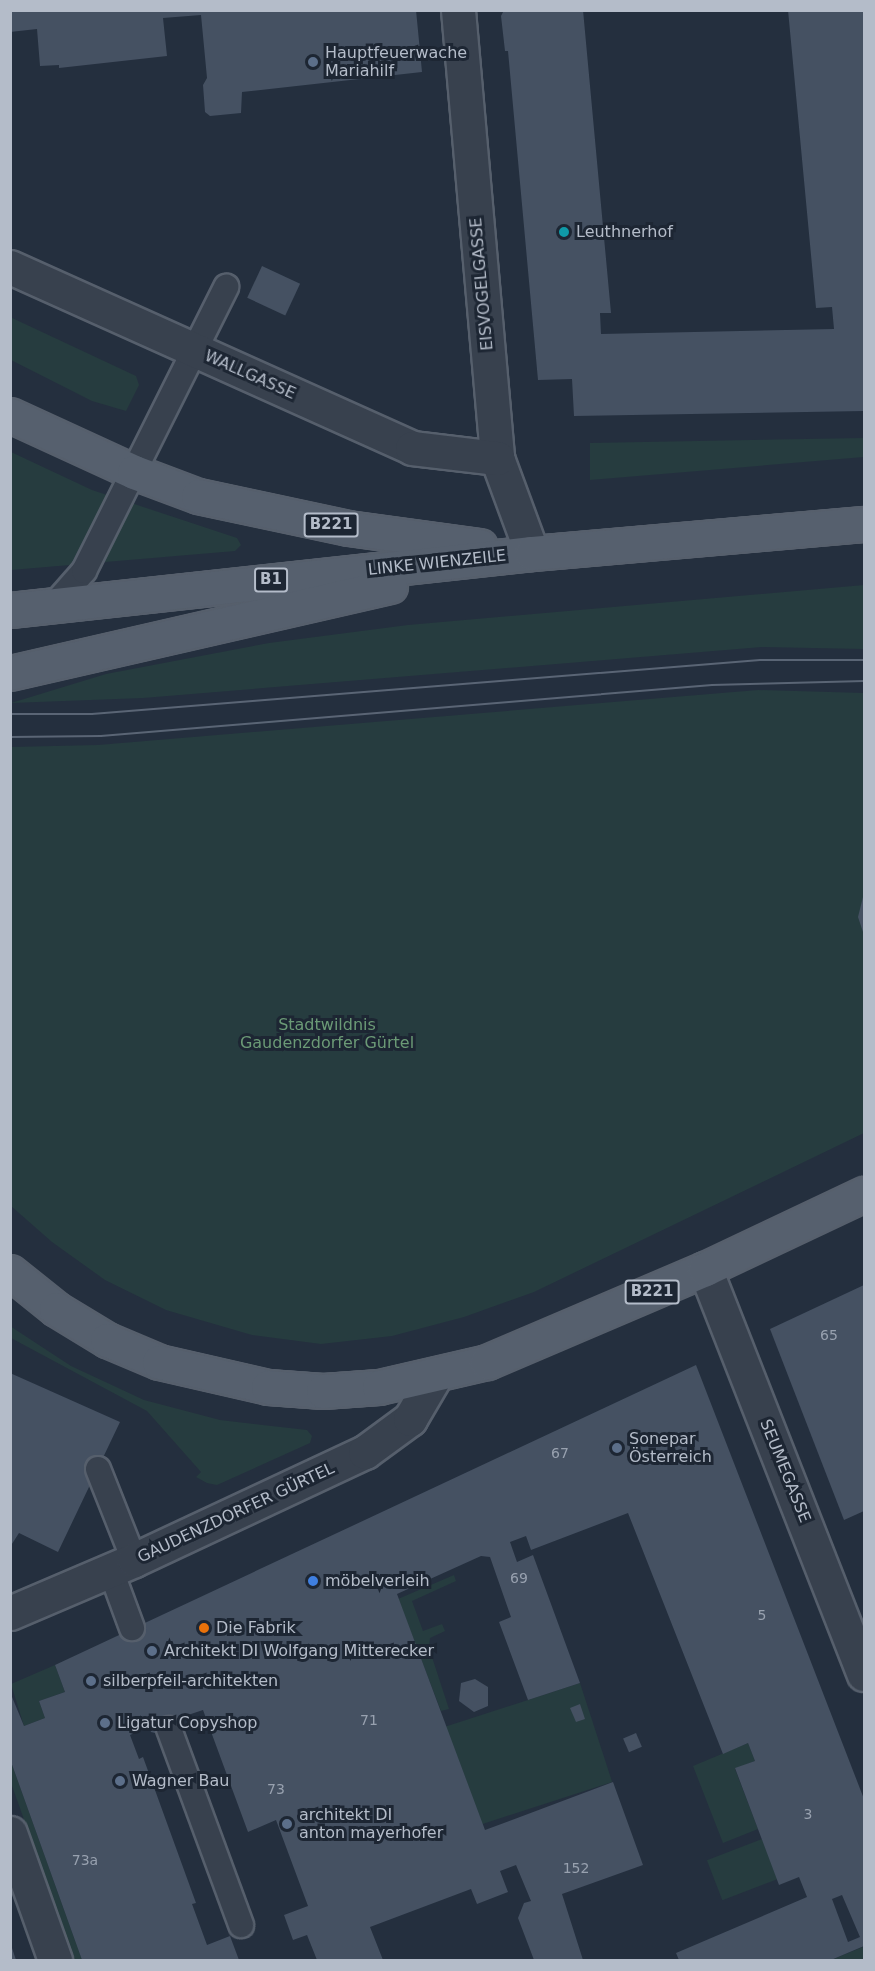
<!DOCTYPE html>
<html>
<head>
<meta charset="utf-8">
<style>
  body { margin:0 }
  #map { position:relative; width:875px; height:1971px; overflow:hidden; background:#242f3e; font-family:"DejaVu Sans",sans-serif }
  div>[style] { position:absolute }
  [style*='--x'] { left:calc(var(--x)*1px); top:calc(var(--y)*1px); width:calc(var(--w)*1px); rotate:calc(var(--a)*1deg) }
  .green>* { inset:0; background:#263c3f; transform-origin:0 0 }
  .building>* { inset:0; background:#455162; transform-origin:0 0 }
  .roads { filter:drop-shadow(2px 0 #565f6c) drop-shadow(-2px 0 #565f6c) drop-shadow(0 2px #565f6c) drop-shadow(0 -2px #565f6c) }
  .service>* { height:24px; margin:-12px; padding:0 12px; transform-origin:12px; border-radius:12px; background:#38414e }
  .minor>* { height:33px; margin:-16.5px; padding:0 16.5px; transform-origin:16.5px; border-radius:16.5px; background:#38414e }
  .primary>* { height:33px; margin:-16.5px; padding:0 16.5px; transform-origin:16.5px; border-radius:16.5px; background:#56606e }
  .tram>* { height:1.5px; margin:-0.75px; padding:0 0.75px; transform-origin:0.75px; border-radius:0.75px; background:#5a6575 }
  .dots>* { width:16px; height:16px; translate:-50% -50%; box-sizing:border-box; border:3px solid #1d2633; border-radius:50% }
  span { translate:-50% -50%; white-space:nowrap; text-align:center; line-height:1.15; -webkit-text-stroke:6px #1d2633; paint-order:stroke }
  .number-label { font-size:14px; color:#98a1af }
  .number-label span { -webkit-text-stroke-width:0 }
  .shield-label span { padding:2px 4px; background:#1d2633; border:2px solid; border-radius:4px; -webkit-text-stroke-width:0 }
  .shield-label { font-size:15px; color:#b4bcc9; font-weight:700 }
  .poi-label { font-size:16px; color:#b4bcc9 }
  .left { translate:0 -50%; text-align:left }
  .street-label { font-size:16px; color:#b4bcc9 }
  .park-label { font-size:16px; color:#6b9a76 }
  .frame { position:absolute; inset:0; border:12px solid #b4bcc9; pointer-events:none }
</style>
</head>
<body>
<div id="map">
  <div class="green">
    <i style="clip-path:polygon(10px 317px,136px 376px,139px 385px,126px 411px,92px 401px,11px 360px)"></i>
    <i style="clip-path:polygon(864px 438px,864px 457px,590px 480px,590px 443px)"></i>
    <i style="clip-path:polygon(11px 452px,92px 490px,237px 538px,241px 545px,235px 551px,11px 570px)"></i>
    <i style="clip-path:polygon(864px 585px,864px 649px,762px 647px,143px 698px,11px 703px,106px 674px,269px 643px,408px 625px)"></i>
    <i style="clip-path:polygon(758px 690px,864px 693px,864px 1133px,534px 1292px,464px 1317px,392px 1336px,321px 1344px,252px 1335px,166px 1310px,105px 1280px,52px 1242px,11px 1206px,11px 747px,98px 745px)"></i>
    <i style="clip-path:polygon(10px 1326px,71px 1366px,144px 1400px,220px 1420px,307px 1430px,312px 1436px,310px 1443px,217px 1485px,207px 1483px,196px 1477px,201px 1472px,147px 1411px,11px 1338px)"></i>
    <i style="clip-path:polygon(454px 1575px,456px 1581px,412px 1601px,423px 1631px,442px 1624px,445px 1631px,430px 1638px,429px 1648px,449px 1709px,441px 1711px,398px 1599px)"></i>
    <i style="clip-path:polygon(55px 1665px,65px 1692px,39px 1701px,45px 1718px,24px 1726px,11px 1684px)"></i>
    <i style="left:580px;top:1683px;width:104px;height:141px;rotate:72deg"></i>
    <i style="clip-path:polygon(748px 1743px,755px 1761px,735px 1769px,758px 1829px,723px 1843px,693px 1766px)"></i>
    <i style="clip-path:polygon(10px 1759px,82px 1960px,74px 1960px,11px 1783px)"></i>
    <i style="left:762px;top:1839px;width:43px;height:59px;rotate:69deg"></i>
    <i style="clip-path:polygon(863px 1947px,864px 1960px,831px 1960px)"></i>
  </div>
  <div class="building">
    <i style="clip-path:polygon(10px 10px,416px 10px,422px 72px,242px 92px,241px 113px,210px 116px,205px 112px,203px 85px,207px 78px,201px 15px,163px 18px,167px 56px,59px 68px,59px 65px,40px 66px,37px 29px,10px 32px)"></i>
    <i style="clip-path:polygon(504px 10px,583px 10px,611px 313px,600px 313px,601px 334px,834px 329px,832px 307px,816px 308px,788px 10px,864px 10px,864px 411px,574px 416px,572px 379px,538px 380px,508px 51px,505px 51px,501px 16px)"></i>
    <i style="left:262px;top:266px;width:42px;height:35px;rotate:25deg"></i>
    <i style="clip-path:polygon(864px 893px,864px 935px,858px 917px)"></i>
    <i style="clip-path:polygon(864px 1285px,864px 1511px,844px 1520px,770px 1329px)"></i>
    <i style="clip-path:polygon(evenodd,696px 1365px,864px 1799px,864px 1946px,831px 1960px,679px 1960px,676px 1953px,807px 1897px,799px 1877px,779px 1885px,735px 1768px,755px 1761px,748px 1743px,723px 1754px,628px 1513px,531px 1550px,526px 1536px,510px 1542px,517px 1562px,533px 1555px,580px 1683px,528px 1700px,499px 1622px,511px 1617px,490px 1557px,481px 1556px,397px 1594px,485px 1830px,613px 1782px,643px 1865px,562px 1894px,583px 1960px,534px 1960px,518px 1918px,524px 1903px,531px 1901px,516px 1865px,500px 1871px,508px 1892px,477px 1904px,471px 1889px,370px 1927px,383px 1960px,317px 1960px,307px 1935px,293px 1940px,284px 1915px,308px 1906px,276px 1820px,248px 1832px,203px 1710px,179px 1718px,178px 1724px,159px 1734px,151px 1732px,149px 1726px,130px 1735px,139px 1759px,143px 1757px,196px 1903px,192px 1904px,207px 1945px,230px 1936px,239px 1960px,82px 1960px,10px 1759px,10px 1692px,24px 1726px,45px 1718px,39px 1701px,65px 1692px,55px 1665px,696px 1365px,842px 1895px,860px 1937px,848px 1942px,832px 1899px,842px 1895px)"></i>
    <i style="clip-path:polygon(10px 1373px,120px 1422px,58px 1552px,19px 1533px,10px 1547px)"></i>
    <i style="clip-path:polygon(475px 1679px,488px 1687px,488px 1706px,474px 1712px,459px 1701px,461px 1683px)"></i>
    <i style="clip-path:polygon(580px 1704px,585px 1719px,576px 1722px,570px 1708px)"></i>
    <i style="left:636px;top:1733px;width:15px;height:14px;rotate:67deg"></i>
    <i style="clip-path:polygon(11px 1945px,16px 1960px,10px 1960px)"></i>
  </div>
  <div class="roads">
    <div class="service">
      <i style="--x:55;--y:604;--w:44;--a:-48.7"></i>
      <i style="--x:84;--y:571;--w:318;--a:-63.4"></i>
      <i style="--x:98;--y:1469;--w:98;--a:68.4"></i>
      <i style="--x:111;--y:1571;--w:61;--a:69.8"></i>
      <i style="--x:169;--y:1729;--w:209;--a:69.8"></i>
    </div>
    <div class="minor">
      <i style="--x:458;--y:10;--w:450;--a:85"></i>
      <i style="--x:497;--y:458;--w:101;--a:69.8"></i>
      <i style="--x:10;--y:267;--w:441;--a:24.2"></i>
      <i style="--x:412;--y:448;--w:86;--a:6.7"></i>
      <i style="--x:705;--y:1269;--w:435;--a:68.6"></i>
      <i style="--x:10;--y:1613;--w:135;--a:-23.1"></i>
      <i style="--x:134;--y:1560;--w:255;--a:-25.1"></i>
      <i style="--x:365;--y:1452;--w:56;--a:-36.3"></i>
      <i style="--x:410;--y:1419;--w:48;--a:-59.7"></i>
      <i style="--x:10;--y:1833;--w:135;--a:70.5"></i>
    </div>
    <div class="primary">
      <i style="--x:10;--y:415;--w:136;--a:24.7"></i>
      <i style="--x:134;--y:472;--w:68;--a:20.6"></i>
      <i style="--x:198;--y:496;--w:153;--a:12"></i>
      <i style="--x:348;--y:528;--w:133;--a:7.8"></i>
      <i style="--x:10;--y:610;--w:525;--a:-6.23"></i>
      <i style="--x:532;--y:553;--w:333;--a:-5"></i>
      <i style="--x:10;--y:673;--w:390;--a:-12.9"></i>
      <i style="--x:10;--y:1272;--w:59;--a:38.8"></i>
      <i style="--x:56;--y:1309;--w:60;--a:31.3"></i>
      <i style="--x:107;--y:1340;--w:56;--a:22.9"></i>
      <i style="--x:159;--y:1362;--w:112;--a:12.9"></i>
      <i style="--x:268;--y:1387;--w:55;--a:4.2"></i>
      <i style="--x:323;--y:1391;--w:56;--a:-4.1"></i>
      <i style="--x:379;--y:1387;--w:111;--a:-13"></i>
      <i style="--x:487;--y:1362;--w:237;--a:-23.1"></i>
      <i style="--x:705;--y:1269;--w:176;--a:-25.3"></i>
    </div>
  </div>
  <div class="tram">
    <i style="--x:10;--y:714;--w:82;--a:0"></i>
    <i style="--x:92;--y:714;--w:670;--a:-4.62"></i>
    <i style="--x:760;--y:660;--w:104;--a:0"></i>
    <i style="--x:10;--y:737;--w:91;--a:-0.6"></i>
    <i style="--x:101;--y:736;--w:613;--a:-4.77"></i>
    <i style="--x:712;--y:685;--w:152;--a:-1.5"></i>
  </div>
  <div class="dots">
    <i style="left:313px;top:62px;background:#5c6f8a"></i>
    <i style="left:564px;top:232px;background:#0f9aa8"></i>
    <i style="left:617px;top:1448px;background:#5c6f8a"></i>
    <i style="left:313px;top:1581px;background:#3f7fe0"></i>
    <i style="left:204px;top:1628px;background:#e8710a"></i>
    <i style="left:152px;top:1651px;background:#5c6f8a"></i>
    <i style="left:91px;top:1681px;background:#5c6f8a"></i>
    <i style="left:105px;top:1723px;background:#5c6f8a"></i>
    <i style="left:120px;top:1781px;background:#5c6f8a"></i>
    <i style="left:287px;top:1824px;background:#5c6f8a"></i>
  </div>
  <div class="number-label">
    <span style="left:829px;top:1335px">65</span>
    <span style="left:560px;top:1453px">67</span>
    <span style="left:519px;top:1578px">69</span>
    <span style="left:762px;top:1615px">5</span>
    <span style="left:369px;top:1720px">71</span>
    <span style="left:276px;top:1789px">73</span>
    <span style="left:808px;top:1814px">3</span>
    <span style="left:85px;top:1860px">73a</span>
    <span style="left:576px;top:1868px">152</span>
  </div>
  <div class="shield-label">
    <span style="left:331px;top:525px">B221</span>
    <span style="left:271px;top:580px">B1</span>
    <span style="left:652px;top:1292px">B221</span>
  </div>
  <div class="poi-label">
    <span class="left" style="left:325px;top:62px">Hauptfeuerwache<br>Mariahilf</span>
    <span class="left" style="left:576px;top:232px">Leuthnerhof</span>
    <span class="left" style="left:629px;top:1448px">Sonepar<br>Österreich</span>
    <span class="left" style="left:325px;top:1581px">möbelverleih</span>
    <span class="left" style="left:216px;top:1628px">Die Fabrik</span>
    <span class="left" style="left:164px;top:1651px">Architekt DI Wolfgang Mitterecker</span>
    <span class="left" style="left:103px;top:1681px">silberpfeil-architekten</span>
    <span class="left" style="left:117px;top:1723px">Ligatur Copyshop</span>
    <span class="left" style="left:132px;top:1781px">Wagner Bau</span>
    <span class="left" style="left:299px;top:1824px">architekt DI<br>anton mayerhofer</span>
  </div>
  <div class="street-label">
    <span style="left:482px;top:284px;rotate:-95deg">EISVOGELGASSE</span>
    <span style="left:250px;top:375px;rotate:24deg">WALLGASSE</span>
    <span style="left:437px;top:563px;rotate:-6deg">LINKE WIENZEILE</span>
    <span style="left:785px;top:1471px;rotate:68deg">SEUMEGASSE</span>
    <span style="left:236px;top:1513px;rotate:-25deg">GAUDENZDORFER GÜRTEL</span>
  </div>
  <div class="park-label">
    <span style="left:327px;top:1034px">Stadtwildnis<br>Gaudenzdorfer Gürtel</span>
  </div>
  <div class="frame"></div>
</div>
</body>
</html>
